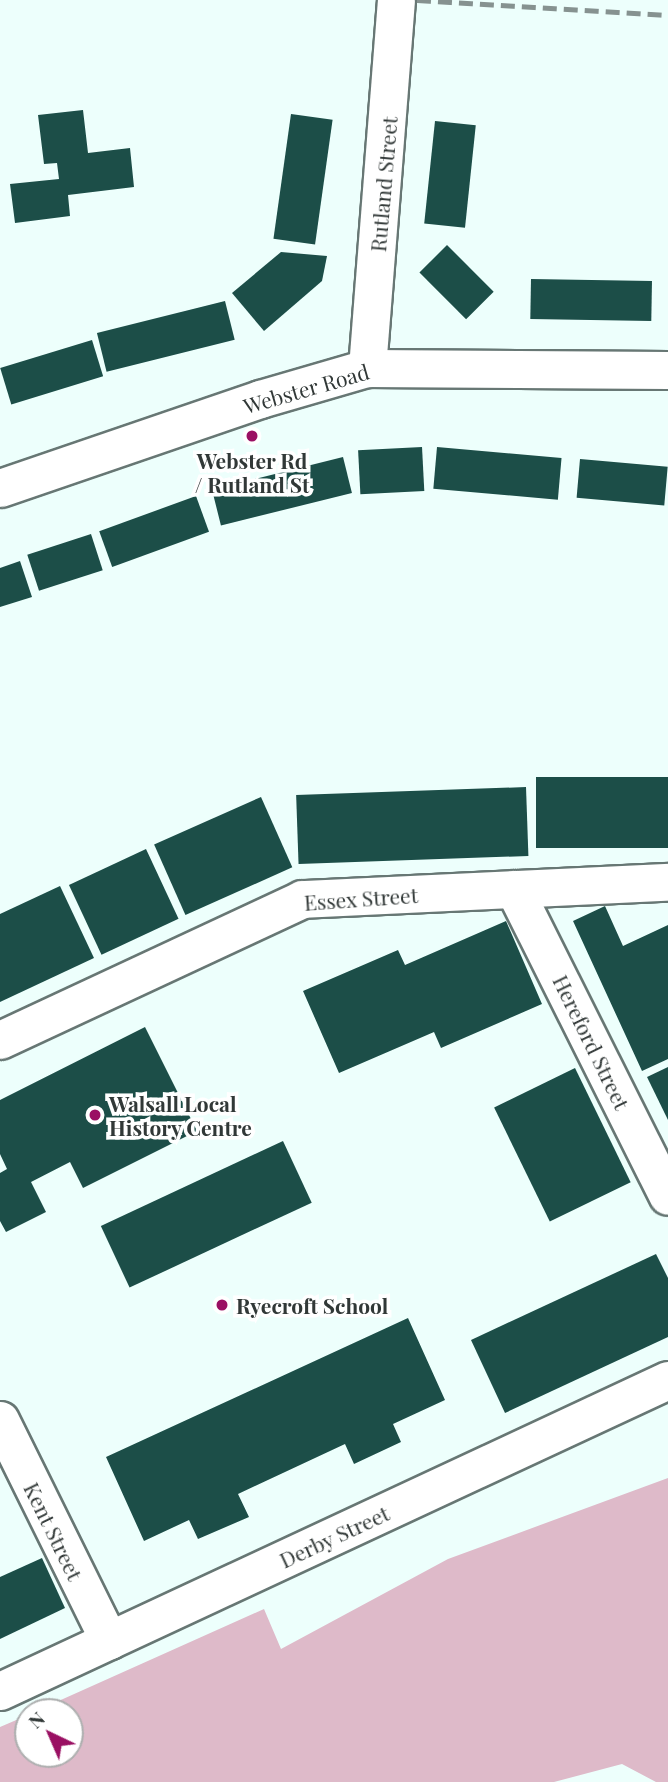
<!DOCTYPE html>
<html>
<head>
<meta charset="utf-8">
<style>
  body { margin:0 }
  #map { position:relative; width:668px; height:1782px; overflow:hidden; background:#edfffc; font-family:"Playfair Display",serif }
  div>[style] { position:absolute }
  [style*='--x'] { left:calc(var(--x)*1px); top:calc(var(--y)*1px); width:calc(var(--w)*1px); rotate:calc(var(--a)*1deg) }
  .green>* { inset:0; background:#debac9 }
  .building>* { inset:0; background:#1c4e48; transform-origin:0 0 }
  .roads { filter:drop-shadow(2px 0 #677774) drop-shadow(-2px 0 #677774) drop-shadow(0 2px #677774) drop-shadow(0 -2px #677774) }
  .minor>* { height:37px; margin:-18.5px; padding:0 18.5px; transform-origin:18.5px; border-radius:18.5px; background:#fff }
  .rail>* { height:5px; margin-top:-2.5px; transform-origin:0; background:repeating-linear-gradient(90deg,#869290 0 14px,transparent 0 21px) }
  .dots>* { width:19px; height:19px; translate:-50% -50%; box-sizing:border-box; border:4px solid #fff; border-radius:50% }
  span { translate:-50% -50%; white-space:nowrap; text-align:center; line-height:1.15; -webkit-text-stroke:7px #fff; paint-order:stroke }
  .street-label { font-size:21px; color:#313837 }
  .poi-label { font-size:21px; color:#313837; font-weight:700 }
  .left { translate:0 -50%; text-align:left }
  .north { position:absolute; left:14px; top:1698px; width:70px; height:70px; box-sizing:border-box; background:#fff; border:2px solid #adafaf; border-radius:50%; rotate:316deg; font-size:19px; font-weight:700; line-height:28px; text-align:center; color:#313837 }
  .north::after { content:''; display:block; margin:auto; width:24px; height:32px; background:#9a1063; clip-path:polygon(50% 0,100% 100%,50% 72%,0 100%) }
</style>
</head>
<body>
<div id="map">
  <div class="green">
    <i style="clip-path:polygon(668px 1478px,668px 1782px,656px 1782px,622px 1764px,554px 1782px,0 1782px,0 1727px,28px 1715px,28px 1754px,70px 1754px,70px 1712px,34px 1712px,264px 1609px,281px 1649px,448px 1559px)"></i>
  </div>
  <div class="building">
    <i style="clip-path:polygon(83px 110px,88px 153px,130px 148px,134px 187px,68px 195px,70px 216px,15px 223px,10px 184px,59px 179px,57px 163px,44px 164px,38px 115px)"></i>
    <i style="left:291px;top:114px;width:42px;height:126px;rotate:8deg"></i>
    <i style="left:435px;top:121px;width:41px;height:103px;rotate:6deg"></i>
    <i style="left:447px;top:245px;width:66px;height:39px;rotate:45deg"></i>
    <i style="clip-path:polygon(281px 252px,327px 256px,322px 281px,264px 331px,232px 293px)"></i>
    <i style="left:531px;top:279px;width:121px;height:40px;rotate:1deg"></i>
    <i style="left:225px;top:301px;width:40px;height:132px;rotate:76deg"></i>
    <i style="left:92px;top:340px;width:38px;height:96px;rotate:73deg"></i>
    <i style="left:422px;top:447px;width:44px;height:64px;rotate:87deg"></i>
    <i style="left:437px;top:447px;width:125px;height:42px;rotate:5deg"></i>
    <i style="left:343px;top:457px;width:37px;height:135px;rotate:76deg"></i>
    <i style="left:580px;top:459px;width:88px;height:39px;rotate:5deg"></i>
    <i style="left:196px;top:496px;width:38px;height:103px;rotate:70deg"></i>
    <i style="left:91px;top:534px;width:38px;height:67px;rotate:72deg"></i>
    <i style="clip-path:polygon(20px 561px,32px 597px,0 607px,0 568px)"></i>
    <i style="left:668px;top:777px;width:71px;height:132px;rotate:90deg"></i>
    <i style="left:526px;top:787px;width:69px;height:230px;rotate:88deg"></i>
    <i style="left:261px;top:797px;width:77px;height:117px;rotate:66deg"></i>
    <i style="left:146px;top:849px;width:77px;height:85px;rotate:65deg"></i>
    <i style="clip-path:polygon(60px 886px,94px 958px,0 1002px,0 914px)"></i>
    <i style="clip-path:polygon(605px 906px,623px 946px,668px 925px,668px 1059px,642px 1071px,573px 921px)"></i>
    <i style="clip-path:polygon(506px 921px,542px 1004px,441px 1048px,434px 1032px,339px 1073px,303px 991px,398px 950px,405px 965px)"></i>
    <i style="clip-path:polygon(145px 1027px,197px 1131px,83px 1188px,70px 1162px,31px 1182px,46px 1212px,6px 1232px,0 1221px,0 1173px,7px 1169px,0 1154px,0 1100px)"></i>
    <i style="clip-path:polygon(668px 1067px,668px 1120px,647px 1077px)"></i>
    <i style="left:575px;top:1068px;width:127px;height:90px;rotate:64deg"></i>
    <i style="left:283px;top:1141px;width:68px;height:201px;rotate:65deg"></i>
    <i style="clip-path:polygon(656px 1254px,668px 1278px,668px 1337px,505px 1413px,471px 1340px)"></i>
    <i style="clip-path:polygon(408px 1318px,445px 1400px,393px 1424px,401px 1442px,354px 1464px,345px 1444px,238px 1494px,249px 1517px,198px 1539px,189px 1520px,144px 1541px,106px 1457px)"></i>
    <i style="clip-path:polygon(42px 1558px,65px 1608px,0 1639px,0 1577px)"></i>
  </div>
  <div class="roads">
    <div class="minor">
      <i style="--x:367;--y:368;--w:369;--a:-85.5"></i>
      <i style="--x:0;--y:488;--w:275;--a:-18.9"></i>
      <i style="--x:260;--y:399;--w:111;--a:-16.2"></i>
      <i style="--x:367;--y:368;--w:301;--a:0.4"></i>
      <i style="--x:514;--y:889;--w:343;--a:63.4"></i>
      <i style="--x:0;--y:1040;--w:333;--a:-25"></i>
      <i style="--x:302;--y:899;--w:366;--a:-2.7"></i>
      <i style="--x:0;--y:1420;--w:246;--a:63.7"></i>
      <i style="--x:0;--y:1691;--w:737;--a:-24.97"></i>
    </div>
  </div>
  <div class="rail">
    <i style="--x:417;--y:0;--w:251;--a:3.4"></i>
  </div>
  <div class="dots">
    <i style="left:252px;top:436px;background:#9a1063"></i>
    <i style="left:95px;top:1115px;background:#9a1063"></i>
    <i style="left:222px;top:1305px;background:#9a1063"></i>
  </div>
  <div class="street-label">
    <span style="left:383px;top:184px;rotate:-85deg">Rutland Street</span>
    <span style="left:306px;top:388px;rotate:-16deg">Webster Road</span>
    <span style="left:361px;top:898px;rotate:-4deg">Essex Street</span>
    <span style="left:592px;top:1042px;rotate:64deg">Hereford Street</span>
    <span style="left:54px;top:1531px;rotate:64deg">Kent Street</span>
    <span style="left:334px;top:1536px;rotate:-25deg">Derby Street</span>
  </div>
  <div class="poi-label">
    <span style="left:252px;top:472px">Webster Rd<br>/ Rutland St</span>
    <span class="left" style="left:109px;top:1115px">Walsall Local<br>History Centre</span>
    <span class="left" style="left:236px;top:1305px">Ryecroft School</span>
  </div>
  <div class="north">N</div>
</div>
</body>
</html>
